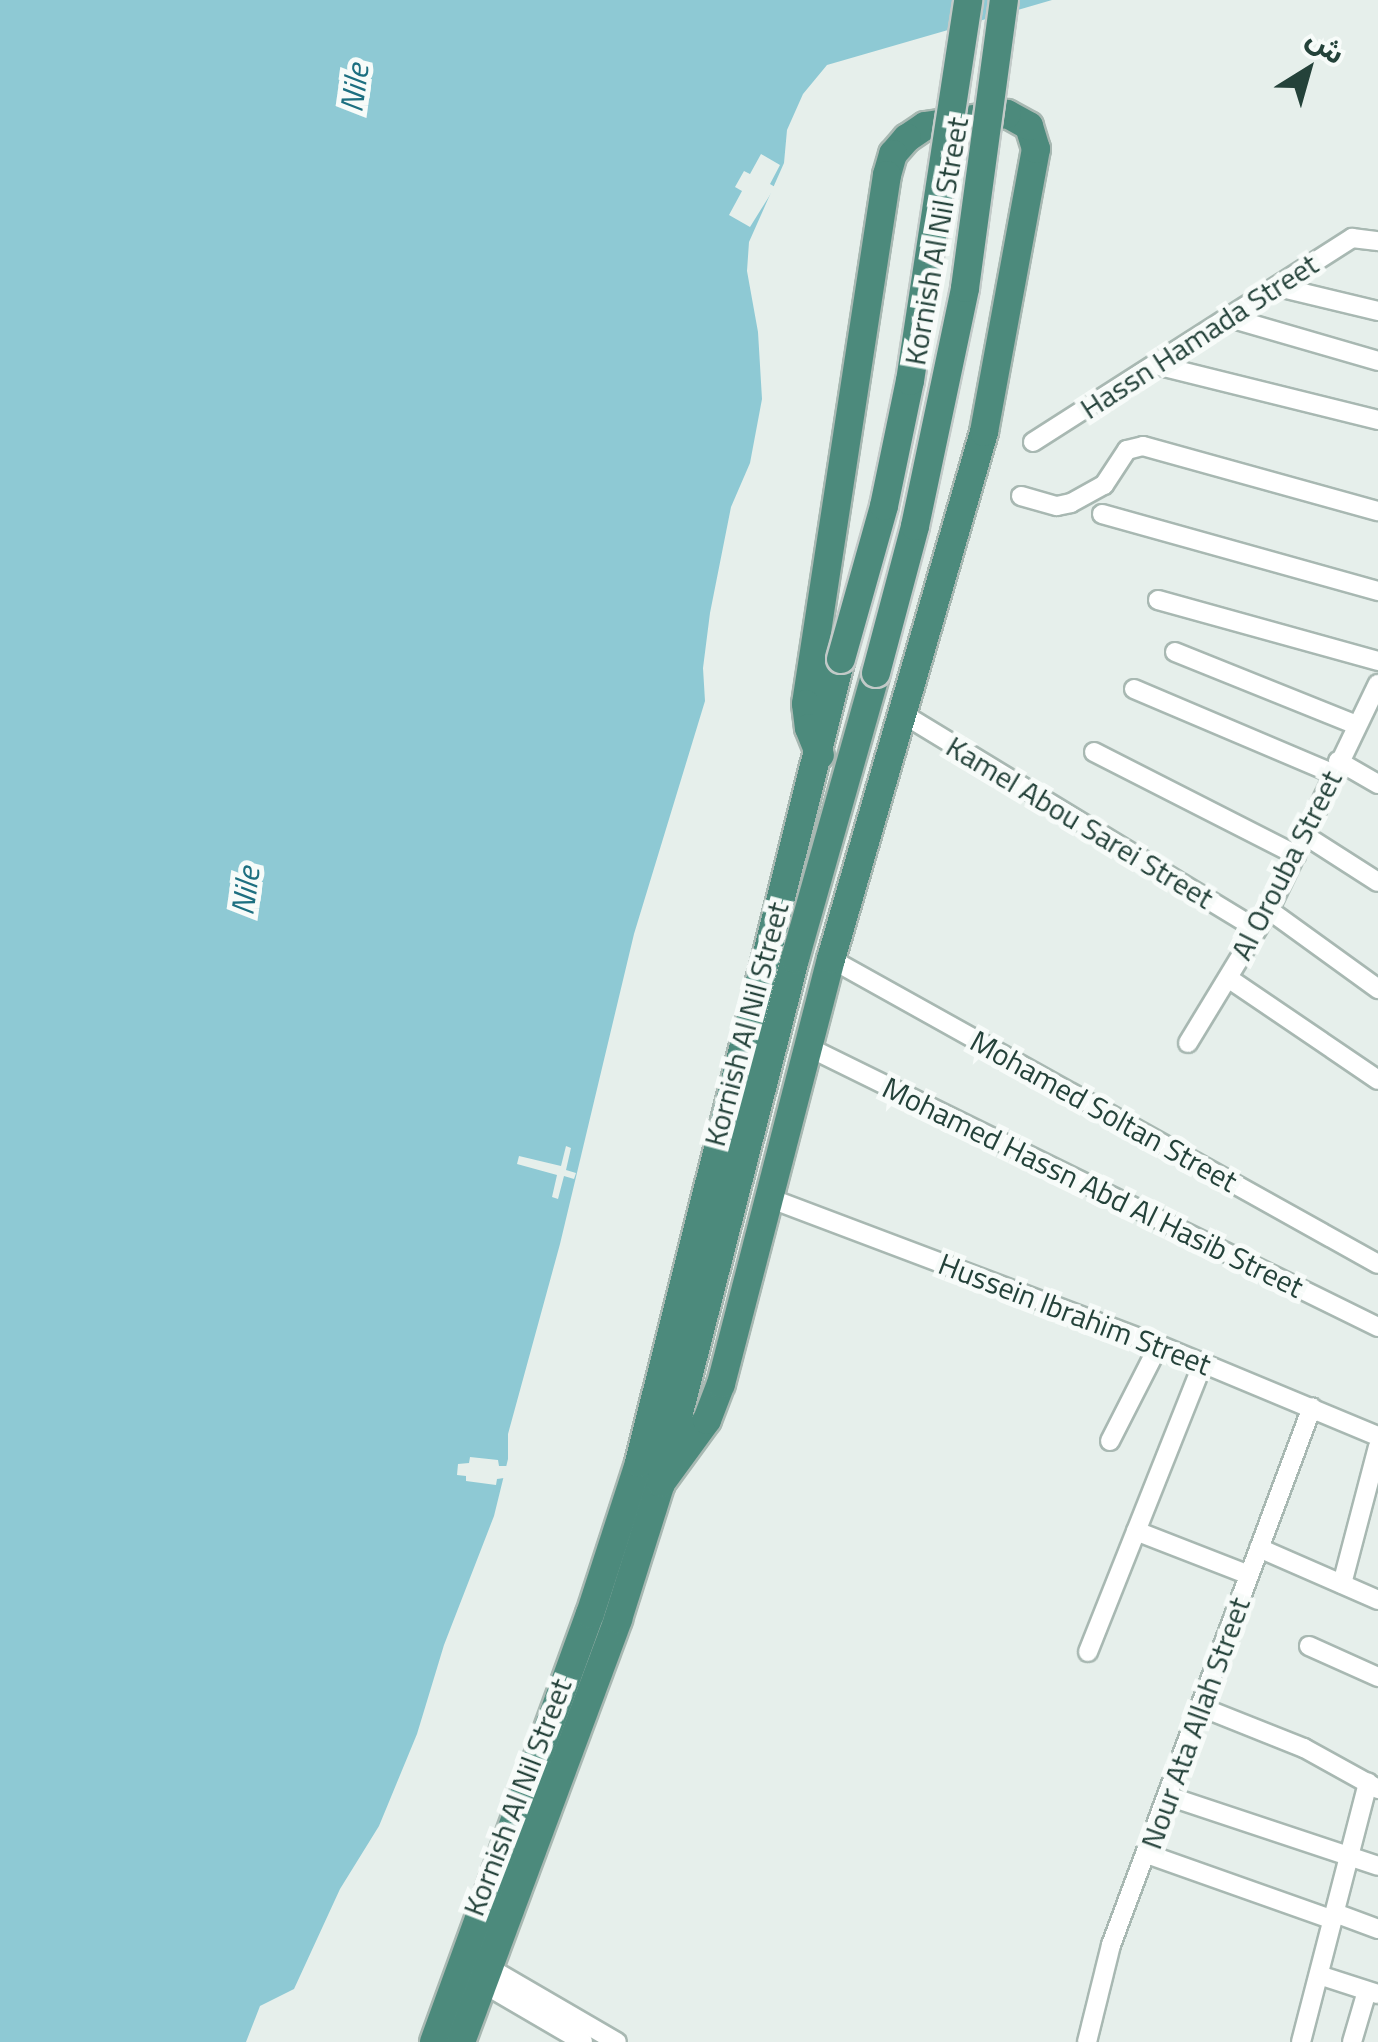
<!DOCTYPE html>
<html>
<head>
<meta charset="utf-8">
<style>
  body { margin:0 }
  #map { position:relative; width:1378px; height:2042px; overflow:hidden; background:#e6efeb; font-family:"Titillium Web","Noto Sans Arabic",sans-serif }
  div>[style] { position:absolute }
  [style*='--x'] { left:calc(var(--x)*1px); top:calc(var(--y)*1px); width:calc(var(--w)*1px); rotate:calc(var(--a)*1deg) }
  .water>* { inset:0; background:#8ec9d4 }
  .pier>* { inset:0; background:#e6efeb }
  .roads { filter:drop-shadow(2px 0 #a8b8b2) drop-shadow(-2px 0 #a8b8b2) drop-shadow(0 2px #a8b8b2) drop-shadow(0 -2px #a8b8b2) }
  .minor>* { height:18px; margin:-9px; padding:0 9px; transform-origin:9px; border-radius:9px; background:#fff }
  .trunk>* { height:28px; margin:-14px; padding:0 14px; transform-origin:14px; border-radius:14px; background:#4c8a7c }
  .bridges { filter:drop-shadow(2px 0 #c2cac8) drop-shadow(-2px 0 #c2cac8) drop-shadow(0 2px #c2cac8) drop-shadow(0 -2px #c2cac8) }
  .trunk-bridge>* { height:28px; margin:-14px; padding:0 14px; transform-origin:14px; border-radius:14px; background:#4c8a7c }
  span { translate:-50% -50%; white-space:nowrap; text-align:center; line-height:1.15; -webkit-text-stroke:10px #f7fbf9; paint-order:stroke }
  .street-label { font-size:30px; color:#24423a }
  .water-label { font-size:32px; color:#1c6f80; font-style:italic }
  .north { position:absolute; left:1258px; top:20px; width:100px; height:100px; -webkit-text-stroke:8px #f7fbf9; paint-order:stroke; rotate:37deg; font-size:28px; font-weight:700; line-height:40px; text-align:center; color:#24423a }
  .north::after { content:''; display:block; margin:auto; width:35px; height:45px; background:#24423a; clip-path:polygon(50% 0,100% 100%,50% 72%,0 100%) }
</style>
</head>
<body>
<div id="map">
  <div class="water">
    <i style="clip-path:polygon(0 0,1052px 0,827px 65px,803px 94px,787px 130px,784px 163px,749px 242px,747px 271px,758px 332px,762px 399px,750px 463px,731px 507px,710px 613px,703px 668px,705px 701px,634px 934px,560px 1244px,508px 1434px,508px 1459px,494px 1516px,444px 1645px,417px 1734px,379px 1826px,340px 1889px,294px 1989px,260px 2006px,246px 2042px,0 2042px)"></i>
  </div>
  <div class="pier">
    <i style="clip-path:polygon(761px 154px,780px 165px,770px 184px,775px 187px,750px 227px,729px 215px,742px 191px,735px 187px,744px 171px,750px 174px)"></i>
    <i style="clip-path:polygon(566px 1146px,571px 1148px,566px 1170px,576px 1173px,574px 1179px,564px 1176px,558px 1199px,552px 1197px,557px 1175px,517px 1164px,519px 1156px,561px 1166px)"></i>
    <i style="clip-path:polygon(470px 1457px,498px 1460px,499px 1466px,507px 1466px,504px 1478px,497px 1479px,496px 1485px,466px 1481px,466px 1476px,457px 1475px,458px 1464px,469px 1463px)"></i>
  </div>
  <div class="roads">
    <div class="minor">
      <i style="--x:1278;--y:287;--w:103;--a:13.5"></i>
      <i style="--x:1230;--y:318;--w:154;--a:16.2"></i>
      <i style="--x:1156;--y:365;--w:229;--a:13.9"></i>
      <i style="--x:1033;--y:442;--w:379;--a:-32.6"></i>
      <i style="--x:1352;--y:238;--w:26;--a:7"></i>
      <i style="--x:1021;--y:496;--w:37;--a:16"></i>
      <i style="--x:1057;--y:506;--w:14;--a:-12"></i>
      <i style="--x:1071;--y:503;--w:38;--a:-29"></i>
      <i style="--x:1104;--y:485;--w:42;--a:-56.7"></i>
      <i style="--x:1127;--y:450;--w:16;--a:-14"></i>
      <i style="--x:1143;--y:446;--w:244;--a:15.5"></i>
      <i style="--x:1102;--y:514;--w:287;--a:15.6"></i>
      <i style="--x:1158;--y:600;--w:228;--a:15.5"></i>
      <i style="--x:1175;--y:652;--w:196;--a:21.9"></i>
      <i style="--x:1134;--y:689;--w:215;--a:23"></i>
      <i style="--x:903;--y:714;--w:414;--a:31.3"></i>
      <i style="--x:1094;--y:752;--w:227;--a:27"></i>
      <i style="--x:1338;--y:761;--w:46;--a:29.9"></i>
      <i style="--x:1306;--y:836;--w:85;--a:32.6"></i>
      <i style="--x:1269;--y:910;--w:135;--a:35.9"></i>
      <i style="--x:831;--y:959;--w:626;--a:29.14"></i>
      <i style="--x:1228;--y:978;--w:181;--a:34.2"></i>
      <i style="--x:1188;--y:1043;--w:156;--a:-58.7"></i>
      <i style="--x:1269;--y:910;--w:251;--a:-64.3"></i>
      <i style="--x:808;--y:1047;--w:635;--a:26.16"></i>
      <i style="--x:769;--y:1198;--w:417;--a:20.7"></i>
      <i style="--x:1159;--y:1345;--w:237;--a:22.6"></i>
      <i style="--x:1110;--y:1441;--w:108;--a:-63"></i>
      <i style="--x:1136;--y:1531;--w:121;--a:21.3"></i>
      <i style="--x:1259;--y:1548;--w:130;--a:23.6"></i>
      <i style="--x:1342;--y:1584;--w:142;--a:-75.3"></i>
      <i style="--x:1309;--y:1646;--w:76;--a:24.2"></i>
      <i style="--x:1088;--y:1652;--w:311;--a:-68.3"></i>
      <i style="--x:1201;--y:1707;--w:111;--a:21.7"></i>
      <i style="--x:1304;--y:1748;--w:85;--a:29"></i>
      <i style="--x:1168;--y:1796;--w:221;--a:18.4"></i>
      <i style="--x:1147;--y:1854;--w:197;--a:19.5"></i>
      <i style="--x:1335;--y:1913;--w:46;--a:20.4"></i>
      <i style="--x:488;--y:1967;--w:149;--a:30.2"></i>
      <i style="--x:1319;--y:1975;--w:62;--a:17.9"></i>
      <i style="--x:482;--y:1983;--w:117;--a:30.3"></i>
      <i style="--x:1087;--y:2042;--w:100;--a:-76.1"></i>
      <i style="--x:1111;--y:1945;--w:574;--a:-69.51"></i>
      <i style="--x:1301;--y:2042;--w:268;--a:-75.5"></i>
      <i style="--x:1352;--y:2042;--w:53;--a:-73.6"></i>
    </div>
    <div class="trunk">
      <i style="--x:661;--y:1483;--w:78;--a:-53.9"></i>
      <i style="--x:707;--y:1420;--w:39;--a:-69"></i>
      <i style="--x:721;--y:1384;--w:439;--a:-75.5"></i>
      <i style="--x:831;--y:959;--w:549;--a:-73.81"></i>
      <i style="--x:984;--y:432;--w:288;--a:-79.6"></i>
      <i style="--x:1036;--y:149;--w:24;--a:-107"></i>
      <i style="--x:1029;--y:126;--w:25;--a:-151"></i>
      <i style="--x:1007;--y:114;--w:83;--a:171.7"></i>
      <i style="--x:925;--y:126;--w:22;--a:146"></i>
      <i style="--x:907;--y:138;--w:21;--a:131"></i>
      <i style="--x:893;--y:154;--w:22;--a:106"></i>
      <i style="--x:887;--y:175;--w:535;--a:98.71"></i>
      <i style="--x:806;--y:704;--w:24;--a:83"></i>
      <i style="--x:809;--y:728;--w:29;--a:68"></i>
      <i style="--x:434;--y:2042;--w:456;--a:-70"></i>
      <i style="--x:590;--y:1614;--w:159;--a:-72"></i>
      <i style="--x:639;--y:1463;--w:829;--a:-75.9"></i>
      <i style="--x:461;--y:2042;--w:451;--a:-69.6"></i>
      <i style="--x:618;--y:1619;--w:143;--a:-72.5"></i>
      <i style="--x:661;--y:1483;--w:541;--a:-75.66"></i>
      <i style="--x:795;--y:959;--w:297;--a:-74.2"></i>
    </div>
  </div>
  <div class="bridges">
    <div class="trunk-bridge">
      <i style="--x:841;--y:659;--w:159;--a:-74.3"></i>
      <i style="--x:884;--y:506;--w:128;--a:-78.3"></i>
      <i style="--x:910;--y:381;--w:385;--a:-81.3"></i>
      <i style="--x:876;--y:673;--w:152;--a:-75.1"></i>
      <i style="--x:915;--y:526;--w:243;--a:-78.1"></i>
      <i style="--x:965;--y:288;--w:291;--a:-82.3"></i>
    </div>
  </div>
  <div class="street-label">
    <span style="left:936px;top:241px;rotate:-80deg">Kornish Al Nil Street</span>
    <span style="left:1199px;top:336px;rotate:-33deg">Hassn Hamada Street</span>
    <span style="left:1080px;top:822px;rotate:31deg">Kamel Abou Sarei Street</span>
    <span style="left:1286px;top:865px;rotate:-63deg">Al Orouba Street</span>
    <span style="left:746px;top:1024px;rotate:-75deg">Kornish Al Nil Street</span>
    <span style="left:1104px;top:1111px;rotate:29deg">Mohamed Soltan Street</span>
    <span style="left:1093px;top:1187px;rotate:26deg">Mohamed Hassn Abd Al Hasib Street</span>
    <span style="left:1075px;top:1314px;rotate:21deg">Hussein Ibrahim Street</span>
    <span style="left:1195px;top:1723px;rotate:-70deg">Nour Ata Allah Street</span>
    <span style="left:517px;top:1797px;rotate:-69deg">Kornish Al Nil Street</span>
  </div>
  <div class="water-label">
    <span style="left:354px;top:88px;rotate:-82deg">Nile</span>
    <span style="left:245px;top:891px;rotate:-82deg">Nile</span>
  </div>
  <div class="north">ش</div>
</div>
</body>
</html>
